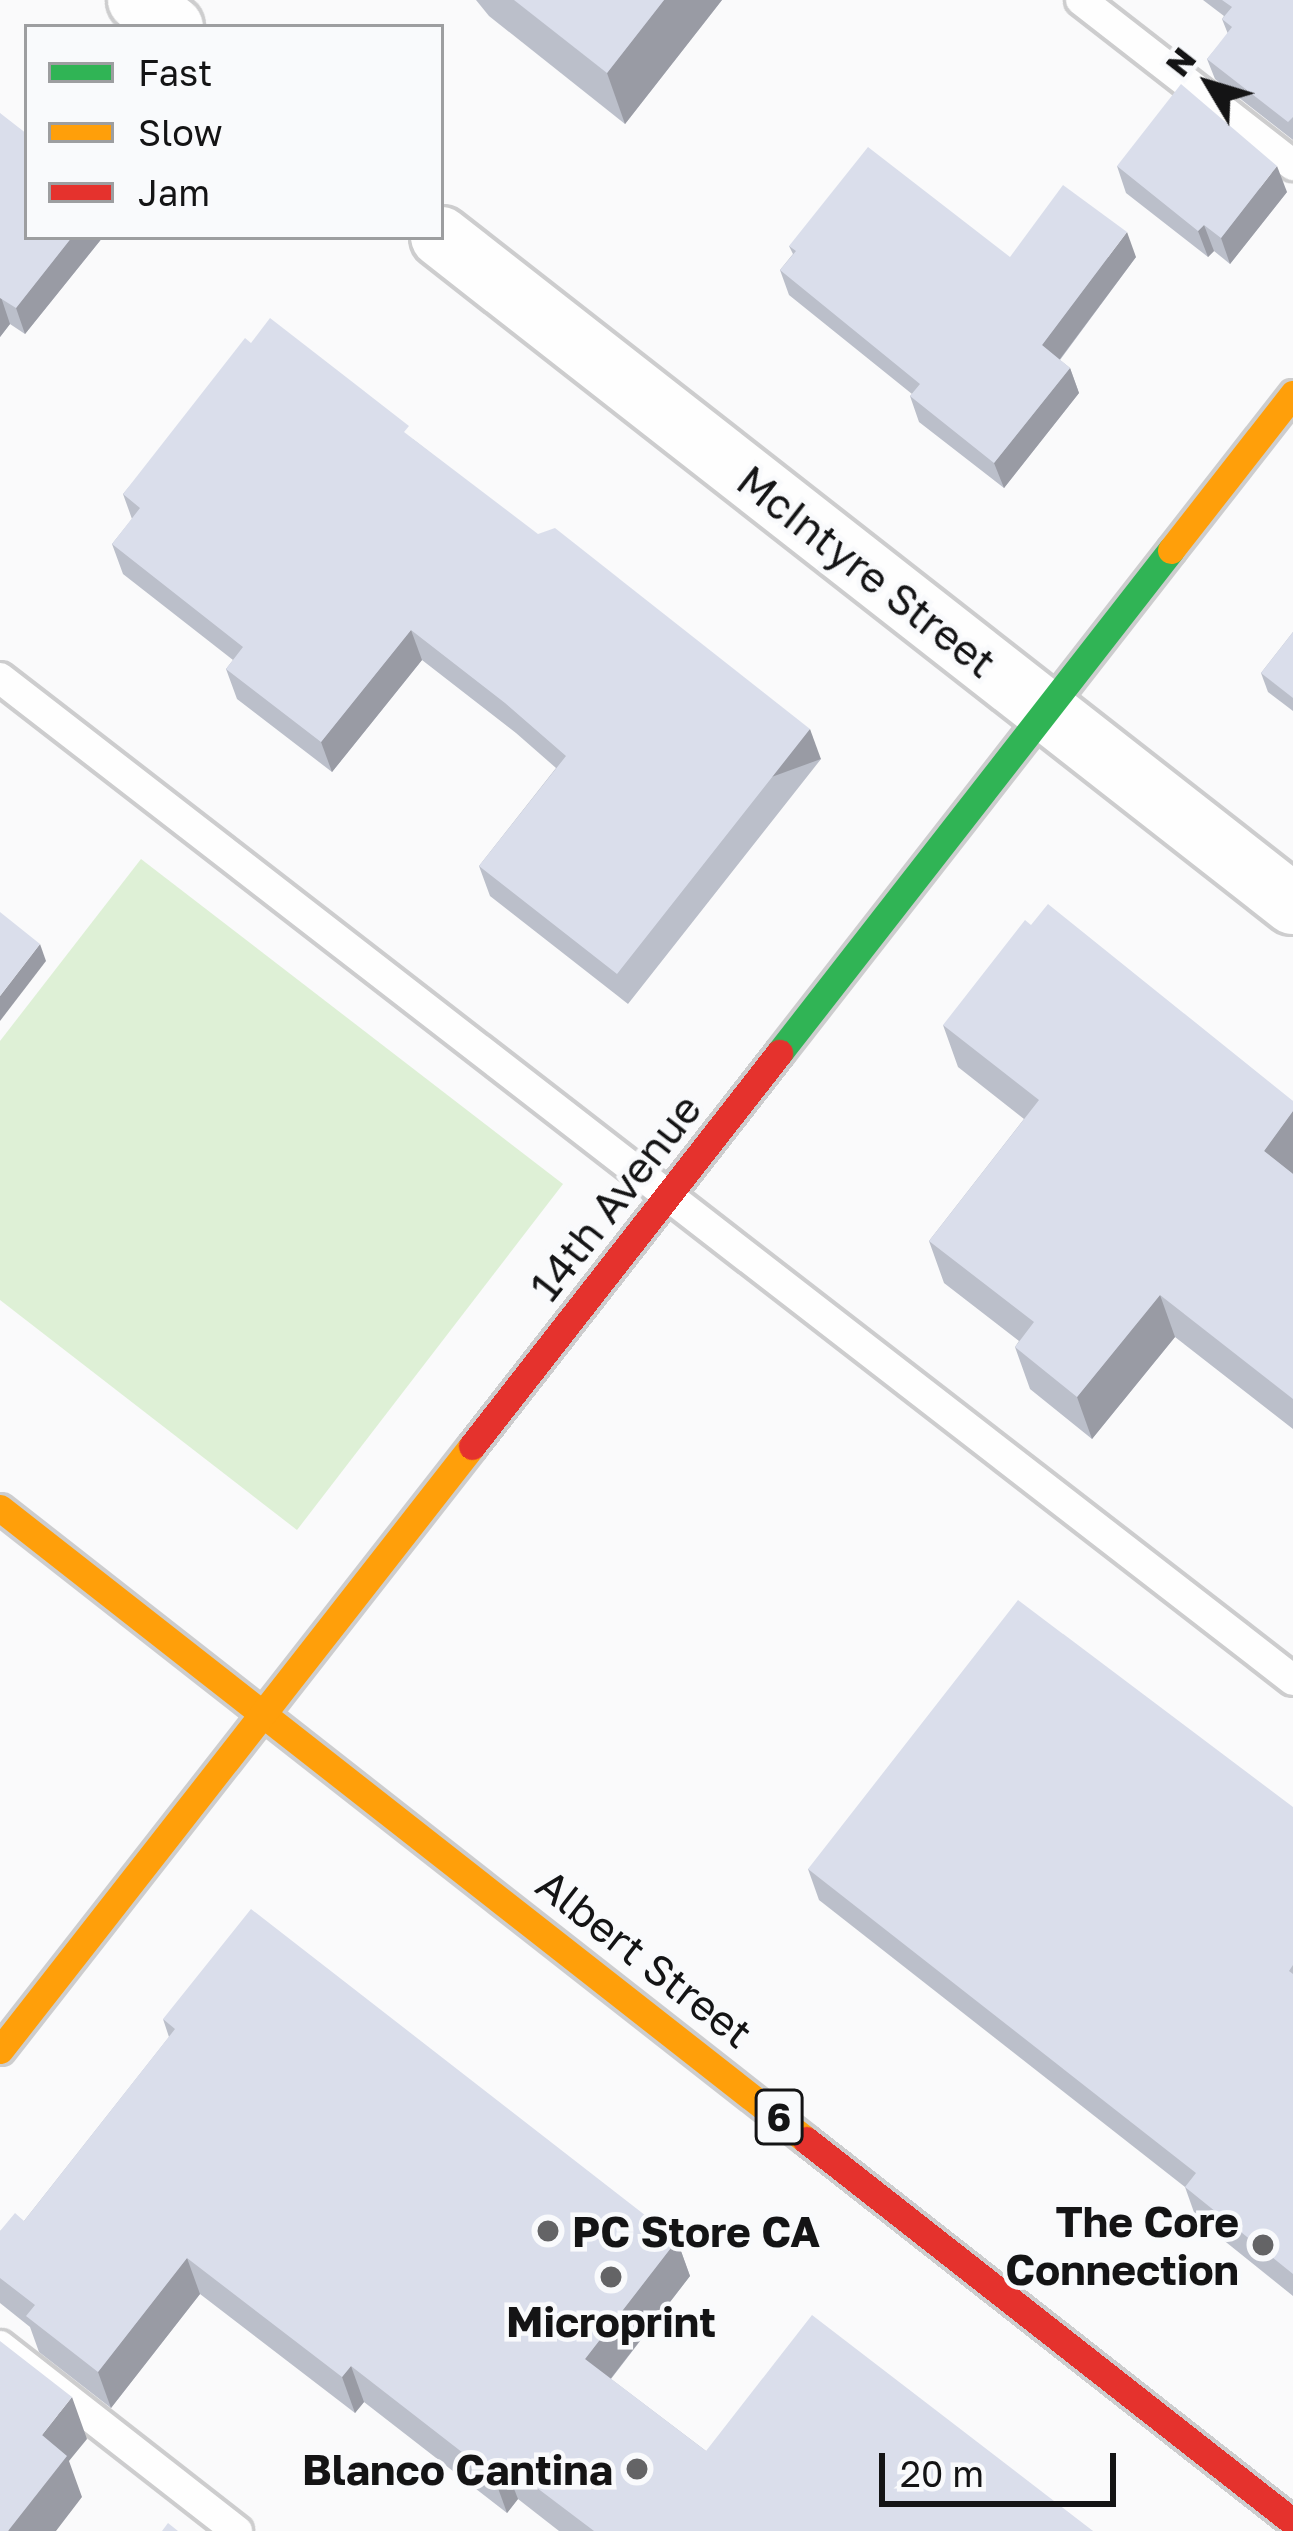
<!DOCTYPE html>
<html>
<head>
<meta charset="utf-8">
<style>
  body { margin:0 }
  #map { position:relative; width:1293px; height:2531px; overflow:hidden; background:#fafafb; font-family:"Golos Text",sans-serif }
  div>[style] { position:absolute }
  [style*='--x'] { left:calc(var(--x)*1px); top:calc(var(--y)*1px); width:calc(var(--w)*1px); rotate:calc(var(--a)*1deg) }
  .green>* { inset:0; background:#def0d6 }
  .roads { filter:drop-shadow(3px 0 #cdcdce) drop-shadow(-3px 0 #cdcdce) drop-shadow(0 3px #cdcdce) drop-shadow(0 -3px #cdcdce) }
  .lane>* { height:30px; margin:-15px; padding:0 15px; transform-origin:15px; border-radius:15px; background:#fefefe }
  .street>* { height:60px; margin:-30px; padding:0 30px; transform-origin:30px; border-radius:30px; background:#fefefe }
  .fast>* { height:27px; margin:-13.5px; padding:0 13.5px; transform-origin:13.5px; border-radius:13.5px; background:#30b455 }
  .slow>* { height:27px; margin:-13.5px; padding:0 13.5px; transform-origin:13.5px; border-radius:13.5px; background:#ff9f0a }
  .jam>* { height:27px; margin:-13.5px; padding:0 13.5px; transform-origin:13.5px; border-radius:13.5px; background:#e5322d }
  .wall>* { inset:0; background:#bbbfca }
  .shaded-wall>* { inset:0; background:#999ba4; transform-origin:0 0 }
  .building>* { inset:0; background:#dadeeb }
  .dots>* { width:33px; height:33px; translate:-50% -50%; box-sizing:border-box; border:6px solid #f9fafc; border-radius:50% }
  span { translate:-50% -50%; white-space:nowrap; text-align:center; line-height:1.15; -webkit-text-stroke:9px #f9fafc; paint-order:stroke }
  .shield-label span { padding:3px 9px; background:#f9fafc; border:3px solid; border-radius:9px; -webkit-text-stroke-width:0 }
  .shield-label { font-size:39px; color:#141415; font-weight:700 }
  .street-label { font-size:42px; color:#141415 }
  .poi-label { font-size:42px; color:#141415; font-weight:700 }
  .right { translate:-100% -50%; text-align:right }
  .left { translate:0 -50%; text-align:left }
  .legend { position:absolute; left:24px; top:24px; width:420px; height:216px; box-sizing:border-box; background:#f9fafc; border:3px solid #9d9ea0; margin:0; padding:15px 21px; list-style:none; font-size:36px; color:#141415 }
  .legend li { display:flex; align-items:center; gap:24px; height:60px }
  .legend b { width:60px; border:3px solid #9d9ea0 }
  .north { position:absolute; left:1149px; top:24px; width:120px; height:120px; -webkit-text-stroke:9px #f9fafc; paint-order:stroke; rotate:308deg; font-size:33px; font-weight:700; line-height:48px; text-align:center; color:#141415 }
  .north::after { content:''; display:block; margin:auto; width:42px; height:54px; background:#141415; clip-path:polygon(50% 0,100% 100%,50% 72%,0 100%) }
  .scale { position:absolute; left:879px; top:2453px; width:237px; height:54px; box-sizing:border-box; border:6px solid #141415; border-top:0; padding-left:15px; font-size:36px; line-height:42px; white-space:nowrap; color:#141415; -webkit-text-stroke:9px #f9fafc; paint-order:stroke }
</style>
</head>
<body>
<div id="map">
  <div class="green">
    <i style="clip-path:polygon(141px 859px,563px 1184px,297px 1530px,0 1300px,0 1041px)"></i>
  </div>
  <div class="roads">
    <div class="lane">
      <i style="--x:1081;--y:0;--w:269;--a:37.9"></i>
      <i style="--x:0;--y:678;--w:1636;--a:37.77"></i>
      <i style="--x:0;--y:2346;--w:301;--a:38"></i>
    </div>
    <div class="street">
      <i style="--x:138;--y:0;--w:44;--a:37.6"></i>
      <i style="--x:441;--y:237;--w:1082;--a:38.06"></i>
    </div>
    <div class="fast">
      <i style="--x:779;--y:1053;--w:638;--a:-52.07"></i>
    </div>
    <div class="slow">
      <i style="--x:1171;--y:550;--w:198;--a:-52"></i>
      <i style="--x:0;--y:1508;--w:1024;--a:38.1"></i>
      <i style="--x:0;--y:2050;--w:767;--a:-51.99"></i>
    </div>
    <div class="jam">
      <i style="--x:472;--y:1446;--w:499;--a:-52"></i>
      <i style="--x:806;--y:2140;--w:619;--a:38.11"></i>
    </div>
  </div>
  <div class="wall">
    <i style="clip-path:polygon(476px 0,722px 0,625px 124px,489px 16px)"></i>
    <i style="clip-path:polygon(1203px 0,1293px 0,1293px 140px,1215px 79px,1207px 59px,1228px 34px,1222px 19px,1224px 16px)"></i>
    <i style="clip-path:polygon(0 113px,27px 237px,103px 237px,25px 334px,10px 324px,0 337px)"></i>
    <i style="clip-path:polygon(1117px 166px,1287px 192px,1230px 264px,1214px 251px,1208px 257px,1126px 193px)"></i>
    <i style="clip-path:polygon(789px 246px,1010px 257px,1136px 257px,1060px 360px,1070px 368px,1079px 393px,1004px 488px,919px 422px,910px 396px,912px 394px,789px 295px,780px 270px,793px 254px)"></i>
    <i style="clip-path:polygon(251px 343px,414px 440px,821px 759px,628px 1004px,490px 896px,479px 866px,556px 768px,516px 733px,422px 660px,332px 772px,237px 699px,226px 669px,233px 660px,123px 574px,112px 544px,132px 519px,123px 494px)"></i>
    <i style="clip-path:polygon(1293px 632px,1293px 711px,1268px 692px,1261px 673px)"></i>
    <i style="clip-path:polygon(943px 1025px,1293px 1101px,1293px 1429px,1175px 1337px,1092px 1439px,1030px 1389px,1015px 1347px,1019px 1341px,944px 1283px,929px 1241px,1024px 1119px,958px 1067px)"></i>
    <i style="clip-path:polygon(1293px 1807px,1293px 2296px,1196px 2218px,1185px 2187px,819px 1900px,808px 1869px)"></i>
    <i style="clip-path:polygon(163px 2019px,677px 2240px,690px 2276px,611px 2379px,706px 2451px,1093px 2531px,559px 2531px,518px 2499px,507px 2513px,364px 2402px,355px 2413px,200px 2294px,111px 2408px,39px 2352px,30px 2327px,0 2303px,0 2231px,24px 2221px,169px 2037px)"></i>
  </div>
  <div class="shaded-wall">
    <i style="clip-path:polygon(664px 0,722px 0,625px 124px,607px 73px)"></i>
    <i style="clip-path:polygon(1277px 166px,1287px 192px,1230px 264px,1221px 238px)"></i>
    <i style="clip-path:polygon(1204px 225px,1214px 251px,1208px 257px,1198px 231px)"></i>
    <i style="clip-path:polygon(1127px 232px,1136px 257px,1051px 371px,1042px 345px)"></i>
    <i style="clip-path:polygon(72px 237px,103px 237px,25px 334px,16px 308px)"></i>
    <i style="clip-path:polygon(1px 297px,10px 324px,0 337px,0 298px)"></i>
    <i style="clip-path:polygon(1070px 368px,1079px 393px,1004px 488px,994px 463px)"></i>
    <i style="clip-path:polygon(411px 630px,422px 660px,332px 772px,321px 742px)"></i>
    <i style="left:810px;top:729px;width:32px;height:312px;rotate:70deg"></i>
    <i style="clip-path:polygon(40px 944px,46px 961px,0 1021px,0 996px)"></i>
    <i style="clip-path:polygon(1293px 1111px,1293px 1174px,1264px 1151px)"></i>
    <i style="clip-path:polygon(1160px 1295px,1175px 1337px,1092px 1439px,1077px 1397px)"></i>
    <i style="clip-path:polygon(677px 2240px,690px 2276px,598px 2395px,585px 2359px)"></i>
    <i style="clip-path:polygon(187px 2258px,200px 2294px,111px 2408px,98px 2372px)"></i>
    <i style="clip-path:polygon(351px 2366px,364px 2402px,355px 2413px,342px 2377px)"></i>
    <i style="clip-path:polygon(72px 2397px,87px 2439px,69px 2461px,82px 2497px,56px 2531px,8px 2531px,42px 2435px)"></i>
    <i style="clip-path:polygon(504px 2463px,518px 2499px,507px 2513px,494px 2477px)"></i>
  </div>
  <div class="building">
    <i style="clip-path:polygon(514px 0,664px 0,607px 73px)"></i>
    <i style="clip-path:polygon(1222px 0,1293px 0,1293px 117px,1288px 122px,1207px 59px,1232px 27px,1222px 19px,1232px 7px)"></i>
    <i style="clip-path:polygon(1181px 84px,1277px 166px,1221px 238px,1204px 225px,1198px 231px,1117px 166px)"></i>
    <i style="clip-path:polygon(0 113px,27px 134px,27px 237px,72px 237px,16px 308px,0 298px)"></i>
    <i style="clip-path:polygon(868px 147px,1010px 257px,1063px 185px,1127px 232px,1042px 345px,1070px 368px,994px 463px,910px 396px,920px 384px,780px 270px,796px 251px,789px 246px)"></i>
    <i style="clip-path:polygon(270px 318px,409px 426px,404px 432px,538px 534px,555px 528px,810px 729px,617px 974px,479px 866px,566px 756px,505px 703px,411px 630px,321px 742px,226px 669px,243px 647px,112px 544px,140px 508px,123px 494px,245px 338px,251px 343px)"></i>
    <i style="clip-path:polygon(1293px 632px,1293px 698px,1261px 673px)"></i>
    <i style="clip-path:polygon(1048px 904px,1293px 1101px,1293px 1111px,1264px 1151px,1293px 1174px,1293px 1399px,1160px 1295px,1077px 1397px,1015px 1347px,1034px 1322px,929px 1241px,1039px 1100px,943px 1025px,1025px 920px,1031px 925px)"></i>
    <i style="clip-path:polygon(0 912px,40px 944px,0 996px)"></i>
    <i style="clip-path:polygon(1018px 1600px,1293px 1807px,1293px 1965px,1289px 1971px,1293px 1974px,1293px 2274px,1185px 2187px,1196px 2173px,808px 1869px)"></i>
    <i style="clip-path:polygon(251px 1909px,677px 2240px,585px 2359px,706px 2451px,812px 2315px,1093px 2531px,594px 2531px,504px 2463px,494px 2477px,351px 2366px,342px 2377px,187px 2258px,98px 2372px,26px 2316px,35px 2305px,0 2278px,0 2231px,15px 2213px,24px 2221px,175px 2029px,163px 2019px)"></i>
    <i style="clip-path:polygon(0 2341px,72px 2397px,42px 2435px,67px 2456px,8px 2531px,0 2531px)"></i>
    <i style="clip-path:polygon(168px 2523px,178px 2531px,162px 2531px)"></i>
  </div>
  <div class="dots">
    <i style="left:548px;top:2231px;background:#646466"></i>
    <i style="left:1263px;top:2245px;background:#646466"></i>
    <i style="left:611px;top:2277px;background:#646466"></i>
    <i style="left:637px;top:2469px;background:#646466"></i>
  </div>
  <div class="shield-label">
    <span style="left:779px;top:2117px">6</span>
  </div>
  <div class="street-label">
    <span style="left:867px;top:571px;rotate:38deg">McIntyre Street</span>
    <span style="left:615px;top:1197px;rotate:-52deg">14th Avenue</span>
    <span style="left:645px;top:1958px;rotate:38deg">Albert Street</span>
  </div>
  <div class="poi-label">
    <span class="right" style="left:1239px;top:2245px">The Core<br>Connection</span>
    <span class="left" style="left:572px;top:2231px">PC Store CA</span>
    <span style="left:611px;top:2321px">Microprint</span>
    <span class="right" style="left:613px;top:2469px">Blanco Cantina</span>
  </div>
  <ul class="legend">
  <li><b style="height:15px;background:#30b455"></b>Fast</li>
  <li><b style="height:15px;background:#ff9f0a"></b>Slow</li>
  <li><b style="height:15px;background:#e5322d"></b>Jam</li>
  </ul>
  <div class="north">N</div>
  <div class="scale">20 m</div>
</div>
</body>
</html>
